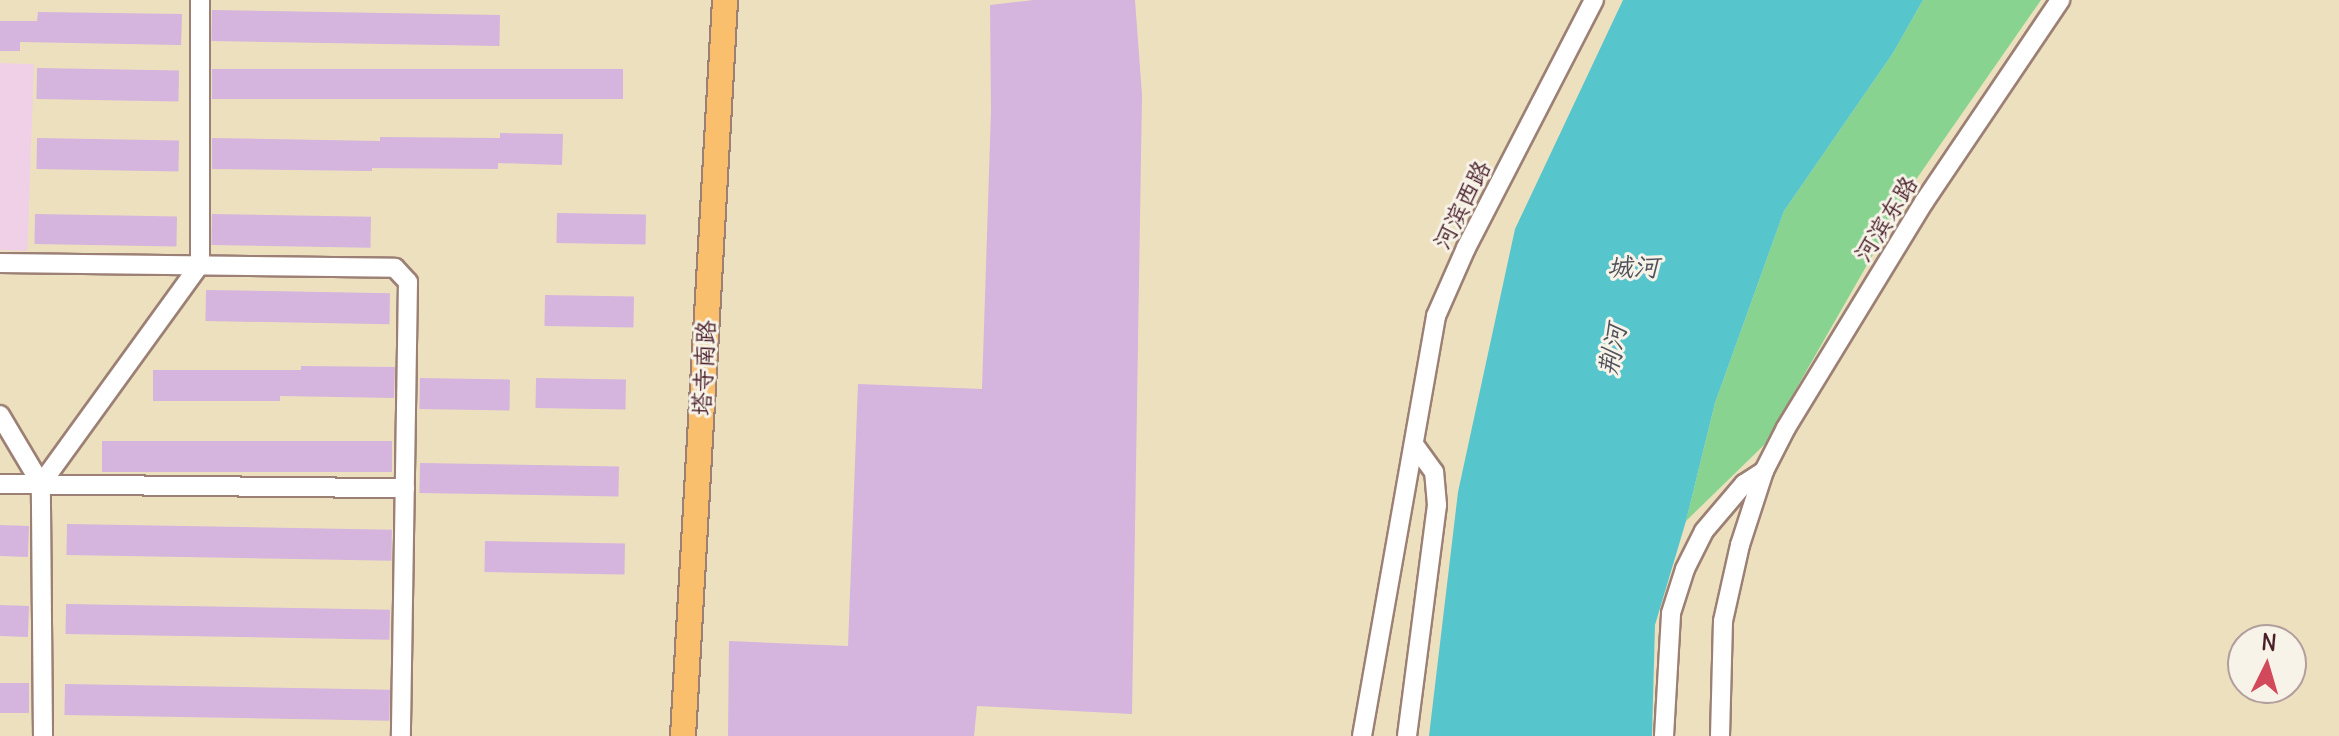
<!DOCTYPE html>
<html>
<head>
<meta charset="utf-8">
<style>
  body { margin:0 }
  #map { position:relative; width:2339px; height:736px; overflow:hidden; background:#ede0bf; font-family:Delius,"LXGW WenKai TC",sans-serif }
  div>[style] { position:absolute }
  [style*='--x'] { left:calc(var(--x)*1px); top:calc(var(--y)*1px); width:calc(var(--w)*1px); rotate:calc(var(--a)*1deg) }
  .built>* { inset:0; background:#efd0e6; transform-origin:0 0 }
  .green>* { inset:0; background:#89d390 }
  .water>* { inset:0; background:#57c5cc }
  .building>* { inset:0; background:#d5b4dd; transform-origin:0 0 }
  .roads { filter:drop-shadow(2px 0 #9c8075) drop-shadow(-2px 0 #9c8075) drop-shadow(0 2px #9c8075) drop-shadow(0 -2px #9c8075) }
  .minor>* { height:18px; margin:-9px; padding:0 9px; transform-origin:9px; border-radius:9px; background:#fff }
  .major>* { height:24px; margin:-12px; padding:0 12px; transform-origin:12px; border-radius:12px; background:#f9bf6d }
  span { translate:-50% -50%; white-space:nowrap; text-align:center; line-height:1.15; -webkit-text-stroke:6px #f7f3e8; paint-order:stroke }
  .street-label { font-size:24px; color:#4a1f2b }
  .water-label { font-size:26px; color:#4e515b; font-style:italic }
  .north { position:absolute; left:2227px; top:624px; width:80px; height:80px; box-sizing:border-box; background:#f7f3e8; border:2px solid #b29e9c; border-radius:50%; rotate:5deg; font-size:22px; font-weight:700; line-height:32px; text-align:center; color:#4a1f2b }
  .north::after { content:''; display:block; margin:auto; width:28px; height:36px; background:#d1495b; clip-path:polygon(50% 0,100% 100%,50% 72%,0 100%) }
</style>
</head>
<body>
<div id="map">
  <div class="built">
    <i style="left:0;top:63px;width:34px;height:187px;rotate:2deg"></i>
  </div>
  <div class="green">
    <i style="clip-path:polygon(1923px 0,2041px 0,1915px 181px,1764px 445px,1686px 521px,1715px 403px,1784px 211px,1893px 53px)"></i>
  </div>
  <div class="water">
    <i style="clip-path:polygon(1623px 0,1923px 0,1893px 53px,1784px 211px,1715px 403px,1686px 521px,1655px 625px,1652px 736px,1429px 736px,1458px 492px,1515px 229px)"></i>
  </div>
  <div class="building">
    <i style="clip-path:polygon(1034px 0,1135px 0,1142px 95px,1132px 714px,977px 706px,974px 736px,728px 736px,729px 641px,848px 646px,858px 384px,982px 389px,991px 111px,990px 5px)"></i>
    <i style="left:212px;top:10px;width:288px;height:31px;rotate:1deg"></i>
    <i style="clip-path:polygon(38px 12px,182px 14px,181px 45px,20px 42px,20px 51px,0 51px,0 21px,37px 21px)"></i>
    <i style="left:37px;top:68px;width:142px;height:31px;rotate:1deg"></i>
    <i style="left:212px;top:69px;width:411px;height:30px"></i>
    <i style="clip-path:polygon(500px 133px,563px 134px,562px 165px,498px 163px,498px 169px,372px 168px,372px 171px,212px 169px,212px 138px,380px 141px,380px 137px,500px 138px)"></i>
    <i style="left:37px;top:138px;width:142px;height:31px;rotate:1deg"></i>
    <i style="left:557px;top:213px;width:89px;height:30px;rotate:1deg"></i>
    <i style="left:35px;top:214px;width:142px;height:30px;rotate:1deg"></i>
    <i style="left:212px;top:214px;width:159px;height:31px;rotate:1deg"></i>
    <i style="left:206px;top:290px;width:184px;height:31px;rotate:1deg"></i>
    <i style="left:545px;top:295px;width:89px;height:31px;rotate:1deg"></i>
    <i style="clip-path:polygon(301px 366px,395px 367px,394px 398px,280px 396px,280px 401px,153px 401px,153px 370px,301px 370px)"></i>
    <i style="left:420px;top:378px;width:90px;height:31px;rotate:1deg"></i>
    <i style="left:536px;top:378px;width:90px;height:30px;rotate:1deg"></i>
    <i style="left:102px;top:441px;width:290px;height:31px"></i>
    <i style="left:420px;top:463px;width:199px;height:30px;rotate:1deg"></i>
    <i style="left:67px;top:524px;width:325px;height:31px;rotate:1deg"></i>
    <i style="left:0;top:525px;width:29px;height:31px;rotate:2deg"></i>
    <i style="left:485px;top:541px;width:140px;height:31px;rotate:1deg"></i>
    <i style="left:66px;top:604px;width:324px;height:30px;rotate:1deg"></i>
    <i style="left:0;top:605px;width:29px;height:31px;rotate:2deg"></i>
    <i style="left:0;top:683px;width:29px;height:30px"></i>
    <i style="left:65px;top:684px;width:325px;height:31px;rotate:1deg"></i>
  </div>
  <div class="roads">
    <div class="minor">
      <i style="--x:0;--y:263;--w:395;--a:0.7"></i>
      <i style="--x:395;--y:268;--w:19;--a:47"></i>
      <i style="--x:408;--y:282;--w:454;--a:90.9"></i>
      <i style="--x:0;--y:415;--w:80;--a:59.3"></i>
      <i style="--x:0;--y:484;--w:405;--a:0.6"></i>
      <i style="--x:43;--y:736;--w:252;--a:-90.5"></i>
      <i style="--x:41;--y:484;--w:271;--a:-54.1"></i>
      <i style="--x:200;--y:264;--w:264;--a:-90"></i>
      <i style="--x:1362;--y:736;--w:426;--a:-80"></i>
      <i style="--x:1436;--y:316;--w:74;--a:-66.2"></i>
      <i style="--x:1466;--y:248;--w:279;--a:-62.7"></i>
      <i style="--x:1407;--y:736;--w:233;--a:-82.6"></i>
      <i style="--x:1437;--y:505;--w:33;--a:-95"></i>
      <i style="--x:1434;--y:472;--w:32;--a:-126"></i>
      <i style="--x:1664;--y:736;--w:123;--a:-86.7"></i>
      <i style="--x:1671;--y:613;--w:46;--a:-72.3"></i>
      <i style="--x:1685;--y:569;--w:42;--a:-63.4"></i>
      <i style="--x:1704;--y:531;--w:62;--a:-49.6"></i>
      <i style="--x:1744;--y:484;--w:24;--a:-33"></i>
      <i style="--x:1720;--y:736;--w:115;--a:-88.5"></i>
      <i style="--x:1723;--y:621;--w:78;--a:-77.4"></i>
      <i style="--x:1740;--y:545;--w:78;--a:-72"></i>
      <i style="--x:1764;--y:471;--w:48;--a:-62.9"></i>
      <i style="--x:1786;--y:428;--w:265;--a:-58.6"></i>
      <i style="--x:1924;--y:202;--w:244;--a:-56"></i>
    </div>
    <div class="major">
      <i style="--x:683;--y:736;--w:737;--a:-86.73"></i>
    </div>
  </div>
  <div class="street-label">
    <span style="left:1462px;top:205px;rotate:-63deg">河滨西路</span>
    <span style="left:1886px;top:219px;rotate:-58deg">河滨东路</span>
    <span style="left:704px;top:368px;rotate:-87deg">塔寺南路</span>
  </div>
  <div class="water-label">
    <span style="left:1633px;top:267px">城河</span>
    <span style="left:1612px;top:350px;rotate:-79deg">荆河</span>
  </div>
  <div class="north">N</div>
</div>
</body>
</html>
